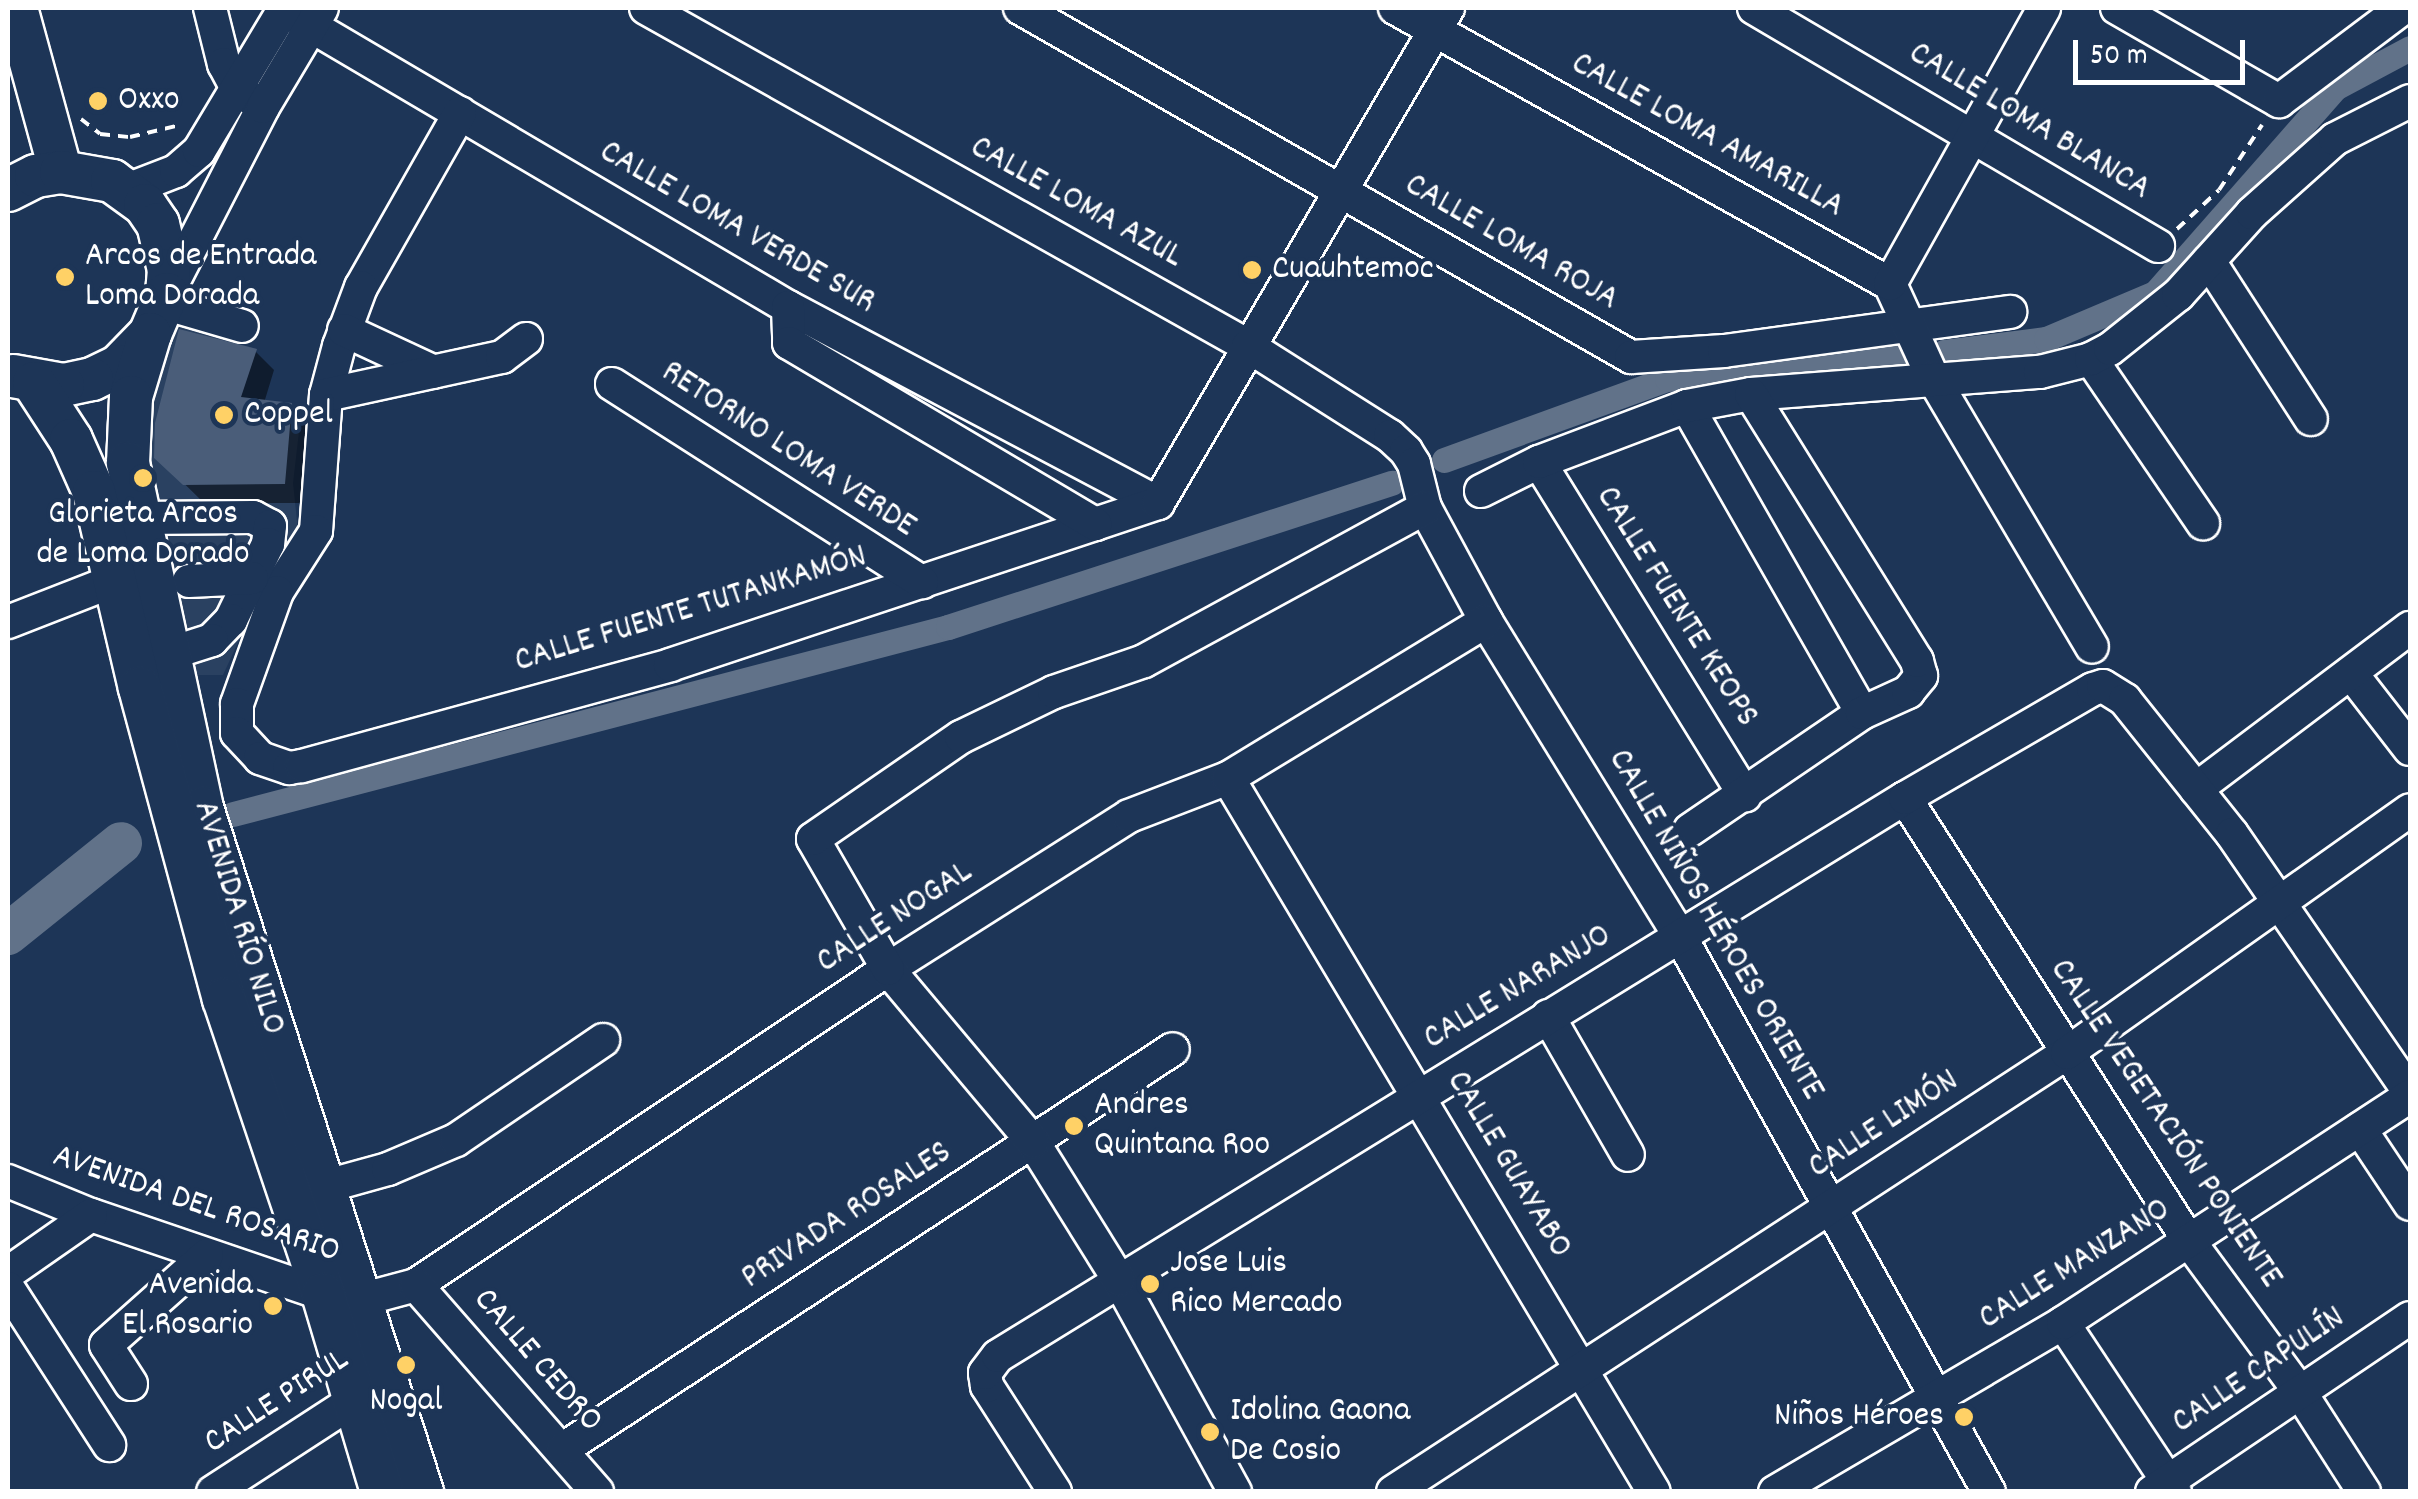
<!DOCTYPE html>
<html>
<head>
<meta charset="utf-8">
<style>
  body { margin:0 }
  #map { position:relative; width:2418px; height:1499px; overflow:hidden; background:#1d3557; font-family:Dekko,sans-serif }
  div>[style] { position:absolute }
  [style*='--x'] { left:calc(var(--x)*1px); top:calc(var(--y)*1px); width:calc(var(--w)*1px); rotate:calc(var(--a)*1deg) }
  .built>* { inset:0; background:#2a4161 }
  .shadow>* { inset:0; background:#0007 }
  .canal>* { height:25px; margin:-12.5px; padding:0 12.5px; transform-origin:12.5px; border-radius:12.5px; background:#617289 }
  .river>* { height:42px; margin:-21px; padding:0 21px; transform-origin:21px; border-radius:21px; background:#617289 }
  .building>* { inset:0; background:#4a5d79 }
  .path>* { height:4px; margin-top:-2px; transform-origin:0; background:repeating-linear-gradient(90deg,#fff 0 10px,transparent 0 18px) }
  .roads { filter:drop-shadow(2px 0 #fff) drop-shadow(-2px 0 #fff) drop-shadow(0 2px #fff) drop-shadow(0 -2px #fff) }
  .minor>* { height:32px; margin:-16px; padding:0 16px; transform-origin:16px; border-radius:16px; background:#1d3557 }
  .major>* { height:42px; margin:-21px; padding:0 21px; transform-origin:21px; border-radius:21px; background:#1d3557 }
  .dots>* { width:28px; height:28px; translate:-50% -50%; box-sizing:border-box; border:5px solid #1d3557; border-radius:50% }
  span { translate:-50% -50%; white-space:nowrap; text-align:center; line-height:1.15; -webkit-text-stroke:8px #1d3557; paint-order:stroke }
  .poi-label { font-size:35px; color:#fff }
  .left { translate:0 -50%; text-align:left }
  .right { translate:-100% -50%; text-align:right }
  .street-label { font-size:35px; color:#fff }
  .frame { position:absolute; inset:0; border:10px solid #fff; pointer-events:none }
  .scale { position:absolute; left:2073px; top:40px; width:172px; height:45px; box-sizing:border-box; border:5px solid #fff; border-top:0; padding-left:12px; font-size:30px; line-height:35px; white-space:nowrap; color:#fff; -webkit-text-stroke:8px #1d3557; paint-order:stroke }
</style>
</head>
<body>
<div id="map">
  <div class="built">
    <i style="clip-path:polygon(170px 324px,257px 349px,241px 397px,302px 406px,293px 483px,299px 540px,257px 601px,223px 675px,191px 675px,144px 444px,144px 426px)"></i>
  </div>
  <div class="shadow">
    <i style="clip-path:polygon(255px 351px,274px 370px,264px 403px,291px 406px,311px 425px,303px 503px,204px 503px,157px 457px)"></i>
  </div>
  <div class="canal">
    <i style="--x:1944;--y:352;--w:103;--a:-7.3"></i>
    <i style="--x:2046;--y:339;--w:118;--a:-22.9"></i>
    <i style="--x:2155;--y:293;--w:273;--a:-48.7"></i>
    <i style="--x:2335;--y:88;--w:85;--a:-28.1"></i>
    <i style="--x:1444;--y:460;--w:237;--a:-20"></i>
    <i style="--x:1667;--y:379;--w:237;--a:-5.6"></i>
    <i style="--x:233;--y:814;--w:739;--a:-14.66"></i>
    <i style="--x:948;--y:627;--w:467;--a:-18"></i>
  </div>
  <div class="river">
    <i style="--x:8;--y:934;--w:145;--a:-38.8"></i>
  </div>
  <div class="building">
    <i style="clip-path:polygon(179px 329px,257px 349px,241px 397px,292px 403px,285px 484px,183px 485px,154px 458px,155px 423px)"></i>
  </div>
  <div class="path">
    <i style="--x:81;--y:119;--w:24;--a:38"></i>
    <i style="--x:100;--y:134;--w:30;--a:6"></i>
    <i style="--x:130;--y:137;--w:51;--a:-13.5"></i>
    <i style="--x:2177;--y:229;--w:57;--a:-42.9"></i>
    <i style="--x:2219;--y:190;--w:78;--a:-56.5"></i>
  </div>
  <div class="roads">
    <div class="minor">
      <i style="--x:210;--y:8;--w:58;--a:76"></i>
      <i style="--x:224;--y:64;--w:30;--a:62"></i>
      <i style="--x:238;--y:90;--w:18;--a:34"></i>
      <i style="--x:646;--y:8;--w:690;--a:29.31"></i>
      <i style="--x:1248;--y:346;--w:168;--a:32.4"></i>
      <i style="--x:1390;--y:436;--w:22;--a:43"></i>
      <i style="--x:1406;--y:451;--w:15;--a:58"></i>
      <i style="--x:1414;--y:464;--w:45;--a:76"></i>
      <i style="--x:1425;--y:508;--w:128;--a:61.6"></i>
      <i style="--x:1486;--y:621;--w:370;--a:58.4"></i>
      <i style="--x:1680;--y:936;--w:636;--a:60.94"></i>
      <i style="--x:1020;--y:8;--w:704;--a:29.73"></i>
      <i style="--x:1631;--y:357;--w:93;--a:-3.7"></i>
      <i style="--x:1724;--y:351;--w:289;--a:-7.8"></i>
      <i style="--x:1395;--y:8;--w:567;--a:29.14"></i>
      <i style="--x:1890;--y:284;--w:103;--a:65.4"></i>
      <i style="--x:1933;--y:378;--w:312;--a:59.4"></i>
      <i style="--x:1754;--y:8;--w:469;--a:30.5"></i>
      <i style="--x:2117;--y:8;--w:187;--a:29.9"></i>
      <i style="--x:2279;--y:101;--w:155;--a:-36.9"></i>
      <i style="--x:284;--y:10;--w:585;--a:30.51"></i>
      <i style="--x:788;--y:307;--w:419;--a:27.9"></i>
      <i style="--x:460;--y:113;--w:200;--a:119.6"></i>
      <i style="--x:361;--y:287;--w:63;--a:110.4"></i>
      <i style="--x:339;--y:346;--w:51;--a:104.9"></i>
      <i style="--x:326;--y:395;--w:136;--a:94.2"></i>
      <i style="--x:316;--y:531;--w:72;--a:122.6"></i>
      <i style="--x:277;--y:592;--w:119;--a:109.7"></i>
      <i style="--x:237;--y:704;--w:29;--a:90"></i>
      <i style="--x:237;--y:733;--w:34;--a:47"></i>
      <i style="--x:260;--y:758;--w:31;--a:19"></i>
      <i style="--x:289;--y:768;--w:13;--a:-9"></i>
      <i style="--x:302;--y:766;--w:382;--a:-15.3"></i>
      <i style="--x:670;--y:665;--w:514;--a:-18.36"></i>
      <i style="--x:127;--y:190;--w:53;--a:-21.2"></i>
      <i style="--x:176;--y:171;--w:30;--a:-41"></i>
      <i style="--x:199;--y:151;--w:167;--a:-59"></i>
      <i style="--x:2209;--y:261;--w:188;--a:57.2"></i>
      <i style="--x:1890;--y:284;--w:316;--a:-60.8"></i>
      <i style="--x:167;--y:294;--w:210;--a:-62.8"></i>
      <i style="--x:263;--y:107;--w:115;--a:-59.2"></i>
      <i style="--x:163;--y:303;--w:82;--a:16.2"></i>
      <i style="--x:788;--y:307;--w:36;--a:88"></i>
      <i style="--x:789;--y:343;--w:356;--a:30.6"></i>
      <i style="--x:344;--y:330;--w:99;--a:25"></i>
      <i style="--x:2091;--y:359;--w:199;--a:55.7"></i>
      <i style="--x:612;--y:384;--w:368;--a:32.6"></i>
      <i style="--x:326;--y:395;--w:180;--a:-12.2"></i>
      <i style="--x:502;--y:357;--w:30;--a:-37"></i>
      <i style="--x:1687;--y:406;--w:353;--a:60.3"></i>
      <i style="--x:1539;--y:462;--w:392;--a:58.3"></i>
      <i style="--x:1481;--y:491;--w:65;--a:-26.6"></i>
      <i style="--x:1539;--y:462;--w:158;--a:-20.7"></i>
      <i style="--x:1687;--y:406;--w:65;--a:-10.6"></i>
      <i style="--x:1751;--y:394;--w:290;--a:-4.4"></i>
      <i style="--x:2040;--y:372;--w:53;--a:-14.3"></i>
      <i style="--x:2091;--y:359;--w:21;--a:-28"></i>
      <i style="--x:2110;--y:349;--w:87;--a:-38.5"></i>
      <i style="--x:2178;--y:295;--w:110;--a:-47.9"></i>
      <i style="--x:2252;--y:213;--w:111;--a:-41.7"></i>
      <i style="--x:2335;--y:139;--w:84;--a:-26.9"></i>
      <i style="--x:1158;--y:503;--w:574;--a:-59.64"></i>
      <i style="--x:139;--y:518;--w:114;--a:-0.5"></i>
      <i style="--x:253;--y:517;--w:19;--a:28"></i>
      <i style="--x:270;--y:526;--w:18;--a:96"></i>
      <i style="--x:268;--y:544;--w:85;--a:116"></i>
      <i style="--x:231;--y:620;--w:28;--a:134"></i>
      <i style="--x:212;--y:640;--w:46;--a:162.3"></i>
      <i style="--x:189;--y:581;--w:63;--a:-2.7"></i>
      <i style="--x:8;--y:622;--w:116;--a:-21.3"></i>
      <i style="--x:2351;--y:673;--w:96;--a:52.2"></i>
      <i style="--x:1228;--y:778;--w:831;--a:59.18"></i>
      <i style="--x:2196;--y:789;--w:268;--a:-37"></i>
      <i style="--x:1905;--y:798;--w:526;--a:57.34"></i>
      <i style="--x:2189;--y:1241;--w:187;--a:53.7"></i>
      <i style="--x:2300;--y:1392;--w:119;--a:57.4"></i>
      <i style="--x:1690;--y:830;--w:208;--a:-34.2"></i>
      <i style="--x:1862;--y:713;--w:51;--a:-24.5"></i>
      <i style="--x:1908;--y:692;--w:21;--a:-51"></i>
      <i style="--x:1921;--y:676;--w:16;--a:-105"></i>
      <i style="--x:1917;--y:661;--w:314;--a:-121.9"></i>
      <i style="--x:1548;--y:1016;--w:160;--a:60.1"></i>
      <i style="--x:2360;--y:1129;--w:90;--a:56.3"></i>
      <i style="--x:8;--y:1181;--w:90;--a:22.3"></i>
      <i style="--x:91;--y:1215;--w:245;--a:18.8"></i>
      <i style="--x:323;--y:1294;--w:37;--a:9"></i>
      <i style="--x:360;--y:1300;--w:58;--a:-15"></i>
      <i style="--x:416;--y:1285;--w:568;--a:-33.8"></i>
      <i style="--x:888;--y:969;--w:285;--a:-32.4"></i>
      <i style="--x:1129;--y:816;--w:106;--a:-21"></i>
      <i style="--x:1228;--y:778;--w:302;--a:-31.3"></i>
      <i style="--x:323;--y:1187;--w:67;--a:-15.5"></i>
      <i style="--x:388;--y:1169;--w:74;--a:-23.1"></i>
      <i style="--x:456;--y:1140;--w:178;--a:-34.2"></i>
      <i style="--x:8;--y:1273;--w:101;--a:-34.9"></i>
      <i style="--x:416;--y:1285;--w:275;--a:48.8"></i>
      <i style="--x:8;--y:1288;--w:187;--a:57.2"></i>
      <i style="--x:2063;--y:1323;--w:203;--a:56.5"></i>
      <i style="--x:131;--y:1384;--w:46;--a:-122.7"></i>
      <i style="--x:106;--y:1345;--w:135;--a:-41.7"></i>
      <i style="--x:563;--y:1449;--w:729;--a:-33.25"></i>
      <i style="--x:213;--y:1492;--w:191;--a:-33"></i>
      <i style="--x:1055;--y:1492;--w:126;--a:-122.7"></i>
      <i style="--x:987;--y:1386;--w:13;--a:-99"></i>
      <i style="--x:985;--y:1373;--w:21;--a:-53"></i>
      <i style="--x:998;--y:1356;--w:1065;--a:-31.6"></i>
      <i style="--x:1905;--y:798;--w:217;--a:-30.1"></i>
      <i style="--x:2093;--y:689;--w:10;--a:-17"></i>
      <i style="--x:2103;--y:686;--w:26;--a:32"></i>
      <i style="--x:2125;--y:700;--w:171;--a:51.4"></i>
      <i style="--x:2232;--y:834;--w:314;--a:55.5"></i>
      <i style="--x:1235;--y:1492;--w:242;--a:-118.7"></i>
      <i style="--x:1119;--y:1280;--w:163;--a:-121.9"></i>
      <i style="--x:1033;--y:1142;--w:226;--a:-130"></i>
      <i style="--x:888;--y:969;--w:150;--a:-120"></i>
      <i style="--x:813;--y:839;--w:180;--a:-34.6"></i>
      <i style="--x:961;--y:737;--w:103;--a:-25.8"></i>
      <i style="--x:1054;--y:692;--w:95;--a:-19"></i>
      <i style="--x:1144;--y:661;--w:320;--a:-28.6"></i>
      <i style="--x:1393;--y:1492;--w:804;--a:-33.08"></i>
      <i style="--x:2067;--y:1053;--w:420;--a:-35.3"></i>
      <i style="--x:1775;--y:1492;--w:334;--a:-30.4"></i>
      <i style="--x:2063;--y:1323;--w:415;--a:-33.2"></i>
      <i style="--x:2152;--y:1492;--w:311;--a:-34"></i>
    </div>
    <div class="major">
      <i style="--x:16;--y:8;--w:170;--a:74.7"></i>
      <i style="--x:8;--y:190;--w:31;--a:-27"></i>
      <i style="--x:36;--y:176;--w:25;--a:-9"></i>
      <i style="--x:61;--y:172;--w:52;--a:10"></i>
      <i style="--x:112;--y:181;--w:41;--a:36"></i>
      <i style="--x:145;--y:205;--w:23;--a:56"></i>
      <i style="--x:158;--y:224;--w:47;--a:76.6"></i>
      <i style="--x:169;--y:270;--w:24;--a:95"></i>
      <i style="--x:167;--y:294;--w:43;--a:113"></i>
      <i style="--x:150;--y:334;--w:45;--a:134.1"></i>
      <i style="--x:119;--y:366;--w:30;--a:154"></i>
      <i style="--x:92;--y:379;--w:30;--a:168"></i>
      <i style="--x:63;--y:385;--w:51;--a:-169.8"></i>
      <i style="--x:150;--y:334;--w:66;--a:106.8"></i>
      <i style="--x:131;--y:397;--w:66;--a:92.6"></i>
      <i style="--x:128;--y:463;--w:353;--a:77.9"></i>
      <i style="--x:202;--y:808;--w:719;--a:72.17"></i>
      <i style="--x:34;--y:383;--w:68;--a:57"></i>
      <i style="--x:71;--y:440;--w:57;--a:66.1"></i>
      <i style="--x:94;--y:492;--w:201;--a:76.8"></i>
      <i style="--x:140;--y:688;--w:322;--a:74.9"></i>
      <i style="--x:224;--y:999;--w:311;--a:71.4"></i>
      <i style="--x:323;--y:1294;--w:207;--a:73.4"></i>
    </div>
  </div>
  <div class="dots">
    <i style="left:98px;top:101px;background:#ffd166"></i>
    <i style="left:1252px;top:270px;background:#ffd166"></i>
    <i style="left:65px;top:277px;background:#ffd166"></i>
    <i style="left:224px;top:415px;background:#ffd166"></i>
    <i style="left:143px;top:478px;background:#ffd166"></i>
    <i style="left:1074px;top:1126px;background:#ffd166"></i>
    <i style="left:1150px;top:1284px;background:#ffd166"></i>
    <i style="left:273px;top:1306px;background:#ffd166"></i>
    <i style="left:406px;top:1365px;background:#ffd166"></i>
    <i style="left:1964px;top:1417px;background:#ffd166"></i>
    <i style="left:1210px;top:1432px;background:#ffd166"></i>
  </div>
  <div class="poi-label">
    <span class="left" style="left:118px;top:101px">Oxxo</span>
    <span class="left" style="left:85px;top:277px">Arcos de Entrada<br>Loma Dorada</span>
    <span class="left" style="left:1272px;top:270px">Cuauhtemoc</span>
    <span class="left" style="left:244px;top:415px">Coppel</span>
    <span style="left:143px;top:535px">Glorieta Arcos<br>de Loma Dorado</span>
    <span class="left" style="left:1094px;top:1126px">Andres<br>Quintana Roo</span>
    <span class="left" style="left:1170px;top:1284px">Jose Luis<br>Rico Mercado</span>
    <span class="right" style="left:253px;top:1306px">Avenida<br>El Rosario</span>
    <span style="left:406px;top:1402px">Nogal</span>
    <span class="left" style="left:1230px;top:1432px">Idolina Gaona<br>De Cosio</span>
    <span class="right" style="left:1944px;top:1417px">Niños Héroes</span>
  </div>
  <div class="street-label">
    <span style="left:2029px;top:122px;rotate:31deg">CALLE LOMA BLANCA</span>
    <span style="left:1707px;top:136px;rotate:29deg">CALLE LOMA AMARILLA</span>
    <span style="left:1076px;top:203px;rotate:29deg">CALLE LOMA AZUL</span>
    <span style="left:737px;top:228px;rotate:30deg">CALLE LOMA VERDE SUR</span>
    <span style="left:1511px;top:243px;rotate:30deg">CALLE LOMA ROJA</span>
    <span style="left:788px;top:450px;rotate:33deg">RETORNO LOMA VERDE</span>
    <span style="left:1676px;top:607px;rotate:58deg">CALLE FUENTE KEOPS</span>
    <span style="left:691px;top:610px;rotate:-17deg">CALLE FUENTE TUTANKAMÓN</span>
    <span style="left:238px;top:918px;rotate:73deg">AVENIDA RÍO NILO</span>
    <span style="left:895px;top:918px;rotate:-33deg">CALLE NOGAL</span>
    <span style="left:1715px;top:925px;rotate:60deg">CALLE NIÑOS HÉROES ORIENTE</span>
    <span style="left:1518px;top:988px;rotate:-31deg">CALLE NARANJO</span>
    <span style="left:2165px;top:1124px;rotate:56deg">CALLE VEGETACIÓN PONIENTE</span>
    <span style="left:1884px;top:1125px;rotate:-33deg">CALLE LIMÓN</span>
    <span style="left:1508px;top:1165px;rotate:59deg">CALLE GUAYABO</span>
    <span style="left:196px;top:1205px;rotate:19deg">AVENIDA DEL ROSARIO</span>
    <span style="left:847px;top:1216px;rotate:-33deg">PRIVADA ROSALES</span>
    <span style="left:2075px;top:1265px;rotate:-32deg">CALLE MANZANO</span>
    <span style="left:537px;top:1361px;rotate:49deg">CALLE CEDRO</span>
    <span style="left:2259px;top:1371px;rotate:-34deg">CALLE CAPULÍN</span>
    <span style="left:277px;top:1402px;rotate:-33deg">CALLE PIRUL</span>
  </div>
  <div class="frame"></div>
  <div class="scale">50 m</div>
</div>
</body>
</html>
